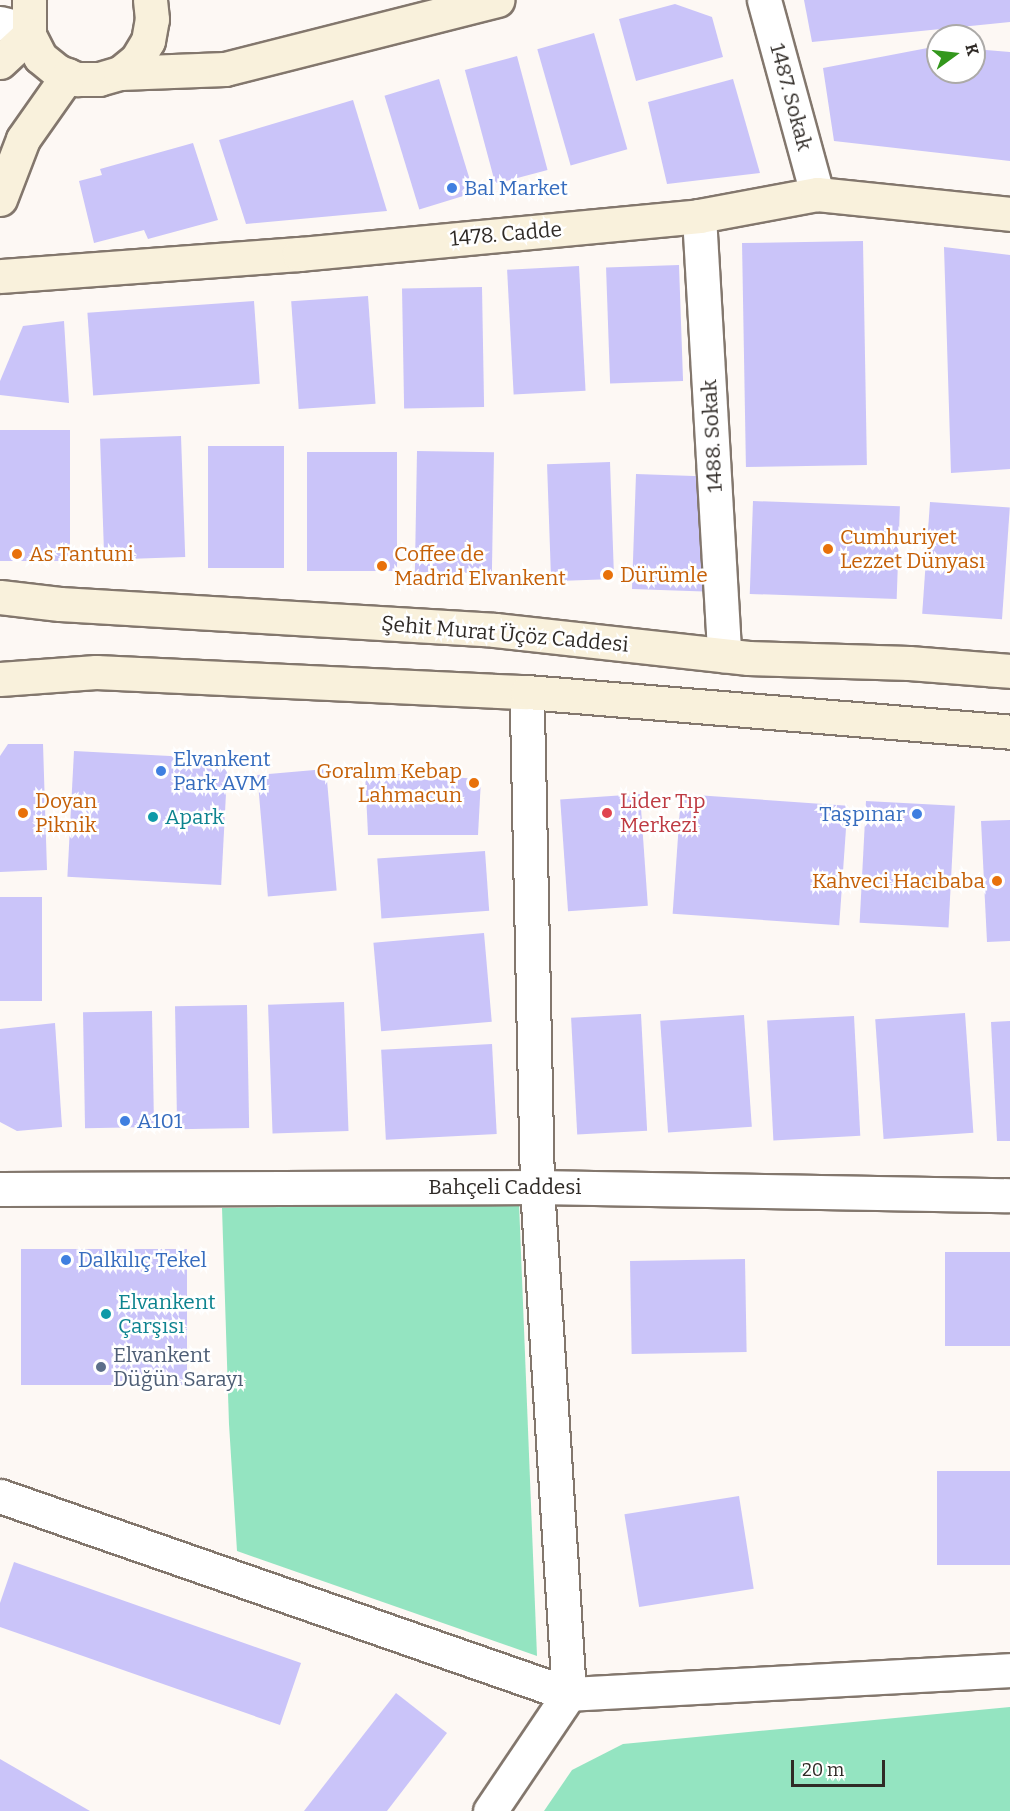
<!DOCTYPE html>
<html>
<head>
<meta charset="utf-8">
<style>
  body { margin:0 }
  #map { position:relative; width:1010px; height:1811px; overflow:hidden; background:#fdf8f4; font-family:Bitter,serif }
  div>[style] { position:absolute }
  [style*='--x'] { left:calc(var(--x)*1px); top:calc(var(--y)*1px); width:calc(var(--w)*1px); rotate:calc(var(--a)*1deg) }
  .green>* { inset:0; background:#94e4c1 }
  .building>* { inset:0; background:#cac4f9; transform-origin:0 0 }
  .roads { filter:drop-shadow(2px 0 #83776d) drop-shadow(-2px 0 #83776d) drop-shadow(0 2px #83776d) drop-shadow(0 -2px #83776d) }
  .street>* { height:33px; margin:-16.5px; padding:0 16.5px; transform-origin:16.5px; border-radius:16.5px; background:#fff }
  .secondary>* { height:33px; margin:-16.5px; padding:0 16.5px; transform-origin:16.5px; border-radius:16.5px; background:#f9f1dc }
  .dots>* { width:16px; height:16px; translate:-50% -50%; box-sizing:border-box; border:3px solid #fff; border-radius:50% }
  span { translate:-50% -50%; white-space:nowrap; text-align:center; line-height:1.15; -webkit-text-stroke:5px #fff; paint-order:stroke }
  .street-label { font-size:21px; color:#2f2a26 }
  .shop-label { font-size:21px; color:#366cbe }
  .left { translate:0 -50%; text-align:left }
  .right { translate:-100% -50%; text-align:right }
  .food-label { font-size:21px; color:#c56008 }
  .health-label { font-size:21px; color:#be3a42 }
  .culture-label { font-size:21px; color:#0d838f }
  .service-label { font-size:21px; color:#4e5e75 }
  .north { position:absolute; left:926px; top:24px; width:60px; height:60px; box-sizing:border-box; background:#fff; border:2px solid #acaaa8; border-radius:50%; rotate:75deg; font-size:16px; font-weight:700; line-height:24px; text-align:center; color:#2f2a26 }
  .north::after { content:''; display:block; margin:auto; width:21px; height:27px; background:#33971c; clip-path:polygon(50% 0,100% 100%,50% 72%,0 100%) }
  .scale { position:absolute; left:791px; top:1760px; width:94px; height:27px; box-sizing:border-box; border:3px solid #2f2a26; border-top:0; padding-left:8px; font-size:18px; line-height:21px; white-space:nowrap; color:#2f2a26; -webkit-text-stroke:4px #fff; paint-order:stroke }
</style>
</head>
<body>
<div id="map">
  <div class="green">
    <i style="clip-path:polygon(519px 1203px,537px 1656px,237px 1551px,229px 1424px,222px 1208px)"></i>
    <i style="clip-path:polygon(1010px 1707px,1010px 1811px,544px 1811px,572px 1770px,623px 1744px)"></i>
  </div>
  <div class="building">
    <i style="clip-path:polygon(804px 0,1010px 0,1010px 22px,812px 42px)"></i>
    <i style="clip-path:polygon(675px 4px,712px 17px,723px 57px,636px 81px,619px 19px)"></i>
    <i style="left:594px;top:33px;width:121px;height:59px;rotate:74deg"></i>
    <i style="clip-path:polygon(938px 46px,938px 72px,974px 72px,974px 49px,1010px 52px,1010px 161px,834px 141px,823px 68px)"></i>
    <i style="left:517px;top:56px;width:118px;height:54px;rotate:75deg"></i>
    <i style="left:439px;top:79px;width:119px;height:57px;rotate:73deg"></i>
    <i style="clip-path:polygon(733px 79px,760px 173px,667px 184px,648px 102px)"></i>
    <i style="clip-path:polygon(353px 100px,387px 211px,246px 224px,219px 140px)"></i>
    <i style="clip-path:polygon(193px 143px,218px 220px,148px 239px,144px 230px,94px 243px,79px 181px,102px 175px,100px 169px)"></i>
    <i style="left:863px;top:241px;width:224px;height:121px;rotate:89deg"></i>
    <i style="clip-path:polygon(944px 247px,1010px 255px,1010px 469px,951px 473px)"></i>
    <i style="left:679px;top:265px;width:116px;height:73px;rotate:88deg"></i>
    <i style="left:579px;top:266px;width:125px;height:72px;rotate:87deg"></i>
    <i style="left:482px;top:287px;width:120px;height:80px;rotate:89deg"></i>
    <i style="left:368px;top:296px;width:108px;height:77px;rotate:86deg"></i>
    <i style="left:254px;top:301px;width:83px;height:167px;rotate:86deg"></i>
    <i style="clip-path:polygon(64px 321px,69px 403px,0 395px,0 381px,23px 326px)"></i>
    <i style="left:0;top:430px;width:70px;height:131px"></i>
    <i style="left:181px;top:436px;width:121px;height:81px;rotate:88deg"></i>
    <i style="left:284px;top:446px;width:122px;height:76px;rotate:90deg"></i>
    <i style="left:417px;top:451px;width:77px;height:121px;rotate:1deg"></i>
    <i style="left:307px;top:452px;width:90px;height:119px"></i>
    <i style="left:610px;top:462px;width:117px;height:63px;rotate:88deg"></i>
    <i style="left:636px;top:474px;width:72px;height:115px;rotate:2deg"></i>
    <i style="left:753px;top:501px;width:147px;height:93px;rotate:2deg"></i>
    <i style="left:930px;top:502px;width:80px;height:112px;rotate:4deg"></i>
    <i style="clip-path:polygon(8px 744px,43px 744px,47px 870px,0 872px,0 756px)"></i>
    <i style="left:74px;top:751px;width:154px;height:126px;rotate:3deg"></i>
    <i style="left:326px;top:769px;width:122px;height:69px;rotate:85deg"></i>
    <i style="clip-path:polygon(365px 772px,481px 779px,478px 835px,368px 835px)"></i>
    <i style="left:640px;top:794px;width:112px;height:80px;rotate:86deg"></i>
    <i style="left:681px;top:794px;width:167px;height:120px;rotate:4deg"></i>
    <i style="left:866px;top:801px;width:89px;height:122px;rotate:3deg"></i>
    <i style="clip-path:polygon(1010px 820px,1010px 941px,987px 942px,981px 821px)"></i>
    <i style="left:485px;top:851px;width:60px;height:108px;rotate:86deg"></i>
    <i style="left:0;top:897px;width:42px;height:104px"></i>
    <i style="left:484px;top:933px;width:89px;height:111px;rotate:85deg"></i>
    <i style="left:344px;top:1002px;width:129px;height:76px;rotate:88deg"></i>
    <i style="left:247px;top:1005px;width:123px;height:72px;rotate:89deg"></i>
    <i style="left:152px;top:1011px;width:116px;height:69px;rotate:89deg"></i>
    <i style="left:965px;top:1013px;width:120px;height:90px;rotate:86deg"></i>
    <i style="left:641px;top:1014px;width:117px;height:70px;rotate:87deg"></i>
    <i style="left:744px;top:1015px;width:112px;height:84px;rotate:86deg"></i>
    <i style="left:854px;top:1016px;width:120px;height:87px;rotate:87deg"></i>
    <i style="clip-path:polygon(1010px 1021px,1010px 1141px,997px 1141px,991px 1022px)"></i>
    <i style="clip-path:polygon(55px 1023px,62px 1127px,17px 1131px,0 1122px,0 1029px)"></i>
    <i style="left:492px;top:1044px;width:90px;height:111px;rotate:87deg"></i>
    <i style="left:21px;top:1249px;width:166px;height:136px"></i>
    <i style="left:945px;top:1252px;width:65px;height:94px"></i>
    <i style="left:745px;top:1259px;width:93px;height:115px;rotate:89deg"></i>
    <i style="left:937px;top:1471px;width:73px;height:94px"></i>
    <i style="left:739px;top:1496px;width:94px;height:116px;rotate:81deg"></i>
    <i style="clip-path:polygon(14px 1562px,301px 1663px,280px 1725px,0 1627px,0 1603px)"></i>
    <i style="clip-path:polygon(396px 1693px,447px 1733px,387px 1811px,304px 1811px)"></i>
    <i style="clip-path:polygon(0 1759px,90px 1811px,0 1811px)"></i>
  </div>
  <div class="roads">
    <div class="street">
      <i style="--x:764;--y:0;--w:201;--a:74.7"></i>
      <i style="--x:0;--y:23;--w:30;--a:14"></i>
      <i style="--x:699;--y:216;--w:440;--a:86.7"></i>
      <i style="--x:0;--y:1189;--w:537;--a:-0.21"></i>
      <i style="--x:537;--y:1187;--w:473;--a:1"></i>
      <i style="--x:0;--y:1496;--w:602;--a:19.19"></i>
      <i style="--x:569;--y:1694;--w:442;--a:-3.1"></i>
      <i style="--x:490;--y:1811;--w:141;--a:-56"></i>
      <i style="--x:569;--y:1694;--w:508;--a:-93.61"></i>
      <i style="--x:537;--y:1187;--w:495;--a:-91.2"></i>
    </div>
    <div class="secondary">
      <i style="--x:29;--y:0;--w:35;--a:90"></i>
      <i style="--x:29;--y:35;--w:25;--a:63"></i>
      <i style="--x:40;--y:57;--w:22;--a:39"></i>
      <i style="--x:57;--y:71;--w:22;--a:22"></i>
      <i style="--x:77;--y:79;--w:22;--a:0"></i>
      <i style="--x:99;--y:79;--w:22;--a:-16"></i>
      <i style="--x:120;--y:73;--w:22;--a:-39"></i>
      <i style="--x:137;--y:59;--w:21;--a:-59"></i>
      <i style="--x:148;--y:41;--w:22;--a:-80"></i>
      <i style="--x:152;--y:19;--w:19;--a:-96"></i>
      <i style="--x:0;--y:62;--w:40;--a:-43"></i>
      <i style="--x:120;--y:73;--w:105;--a:-2.2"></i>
      <i style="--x:225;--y:69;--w:281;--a:-14.2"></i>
      <i style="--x:0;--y:199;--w:64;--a:-69"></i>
      <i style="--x:23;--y:139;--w:78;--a:-54.9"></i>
      <i style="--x:0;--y:276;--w:300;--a:-4.2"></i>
      <i style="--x:299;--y:254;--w:402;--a:-5.4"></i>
      <i style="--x:699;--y:216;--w:120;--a:-10.6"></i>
      <i style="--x:817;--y:194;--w:194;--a:5.9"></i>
      <i style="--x:0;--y:597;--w:60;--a:6.7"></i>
      <i style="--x:60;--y:604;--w:436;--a:3.4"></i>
      <i style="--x:495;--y:630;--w:255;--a:6.3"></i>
      <i style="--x:748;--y:658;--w:161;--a:1.8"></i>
      <i style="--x:909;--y:663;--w:101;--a:4.5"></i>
      <i style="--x:0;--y:679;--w:96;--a:-4.2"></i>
      <i style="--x:96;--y:672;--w:431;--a:2.7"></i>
      <i style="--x:527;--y:692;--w:485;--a:4.7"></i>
    </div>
  </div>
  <div class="dots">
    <i style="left:452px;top:188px;background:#3f7fe0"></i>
    <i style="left:828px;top:549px;background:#e8710a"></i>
    <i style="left:17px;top:554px;background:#e8710a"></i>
    <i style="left:382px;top:566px;background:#e8710a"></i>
    <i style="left:608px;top:575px;background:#e8710a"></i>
    <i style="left:161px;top:771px;background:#3f7fe0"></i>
    <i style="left:474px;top:783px;background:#e8710a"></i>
    <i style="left:23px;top:813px;background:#e8710a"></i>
    <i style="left:607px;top:813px;background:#e0444e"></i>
    <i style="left:917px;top:814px;background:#3f7fe0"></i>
    <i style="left:153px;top:817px;background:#0f9aa8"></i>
    <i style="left:997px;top:881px;background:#e8710a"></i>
    <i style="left:125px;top:1121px;background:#3f7fe0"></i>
    <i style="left:66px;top:1260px;background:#3f7fe0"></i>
    <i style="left:106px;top:1314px;background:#0f9aa8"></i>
    <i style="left:101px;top:1367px;background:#5c6f8a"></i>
  </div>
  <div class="street-label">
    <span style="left:791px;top:97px;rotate:75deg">1487. Sokak</span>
    <span style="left:506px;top:234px;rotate:-5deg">1478. Cadde</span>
    <span style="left:712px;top:436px;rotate:-93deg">1488. Sokak</span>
    <span style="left:505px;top:634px;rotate:5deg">Şehit Murat Üçöz Caddesi</span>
    <span style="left:505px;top:1187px">Bahçeli Caddesi</span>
  </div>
  <div class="shop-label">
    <span class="left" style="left:464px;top:188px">Bal Market</span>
    <span class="left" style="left:173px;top:771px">Elvankent<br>Park AVM</span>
    <span class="right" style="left:905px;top:814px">Taşpınar</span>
    <span class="left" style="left:137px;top:1121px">A101</span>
    <span class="left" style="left:78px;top:1260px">Dalkılıç Tekel</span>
  </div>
  <div class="food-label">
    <span class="left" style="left:840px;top:549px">Cumhuriyet<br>Lezzet Dünyası</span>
    <span class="left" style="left:29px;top:554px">As Tantuni</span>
    <span class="left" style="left:394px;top:566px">Coffee de<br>Madrid Elvankent</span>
    <span class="left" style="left:620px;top:575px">Dürümle</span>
    <span class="right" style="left:462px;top:783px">Goralım Kebap<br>Lahmacun</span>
    <span class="left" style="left:35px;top:813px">Doyan<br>Piknik</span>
    <span class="right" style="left:985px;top:881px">Kahveci Hacıbaba</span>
  </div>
  <div class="health-label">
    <span class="left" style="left:620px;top:813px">Lider Tıp<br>Merkezi</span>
  </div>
  <div class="culture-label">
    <span class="left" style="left:165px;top:817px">Apark</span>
    <span class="left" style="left:118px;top:1314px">Elvankent<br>Çarşısı</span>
  </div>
  <div class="service-label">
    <span class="left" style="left:113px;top:1367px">Elvankent<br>Düğün Sarayı</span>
  </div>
  <div class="north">K</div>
  <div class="scale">20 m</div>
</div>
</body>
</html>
